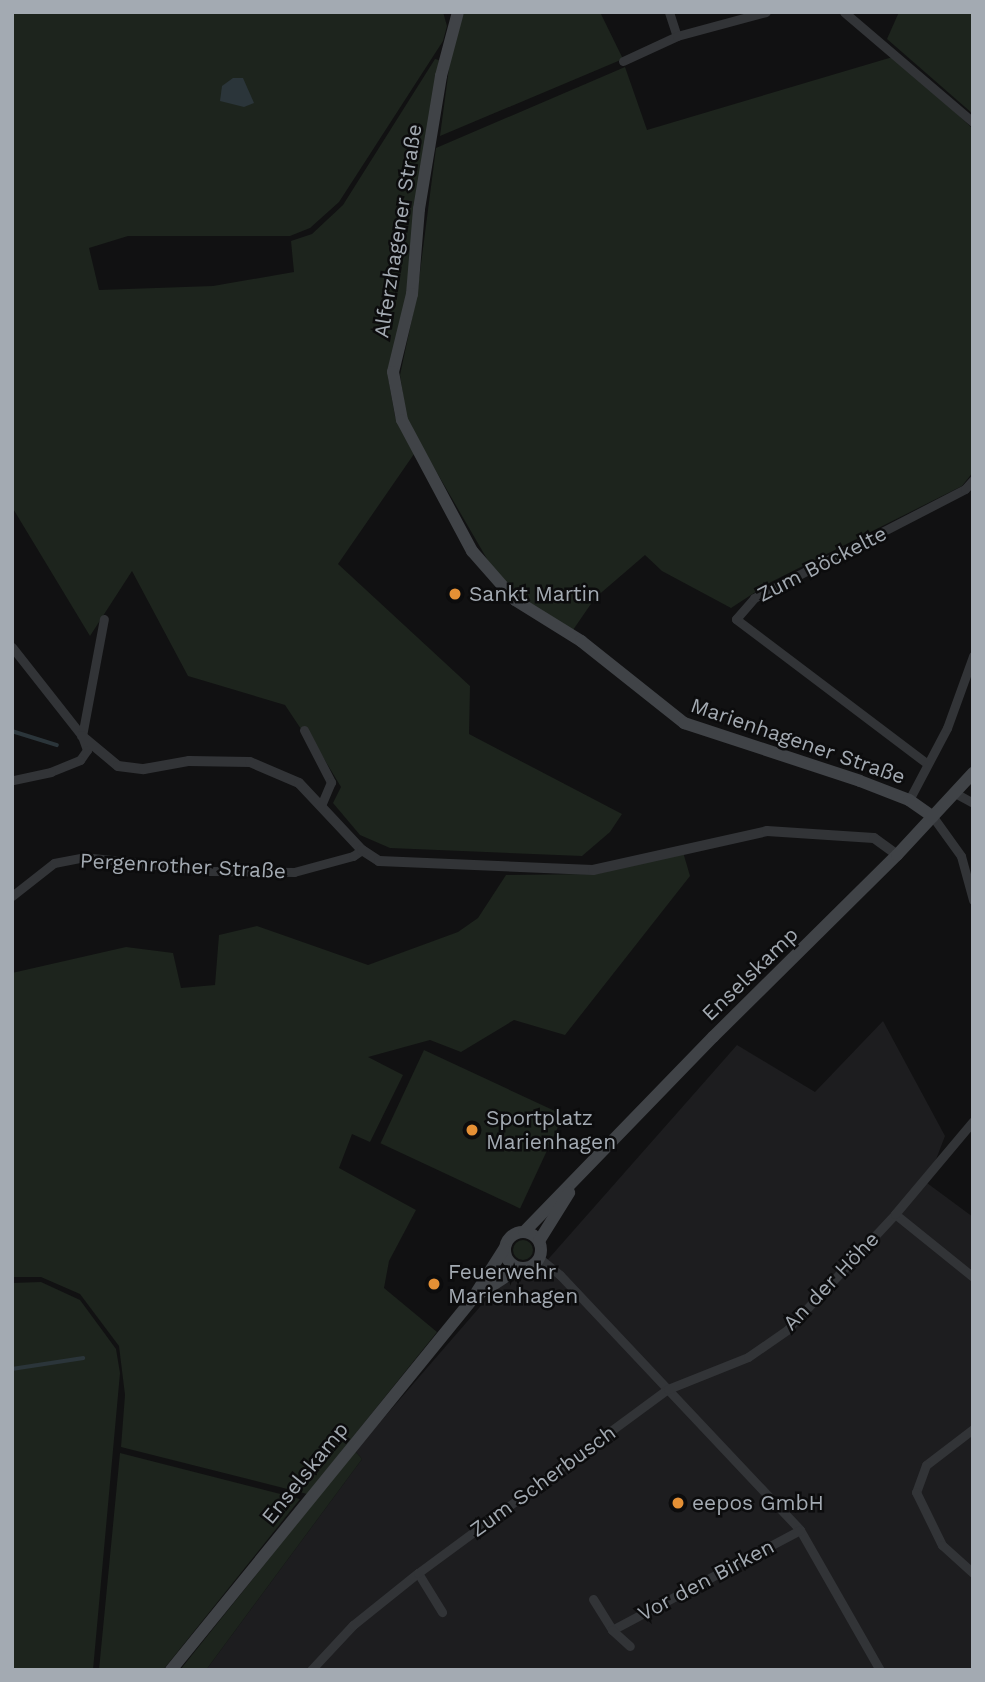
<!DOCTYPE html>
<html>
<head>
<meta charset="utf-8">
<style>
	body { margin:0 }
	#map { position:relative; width:985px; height:1682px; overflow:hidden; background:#111112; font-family:"Work Sans",sans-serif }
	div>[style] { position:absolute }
	.built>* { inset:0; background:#1d1d1f }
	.green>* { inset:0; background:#1d241d; transform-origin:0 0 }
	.round { border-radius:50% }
	.water>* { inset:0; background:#2b353a }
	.stream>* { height:3.5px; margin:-1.75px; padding:0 1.75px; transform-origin:1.75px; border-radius:1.75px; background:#2b353a }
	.minor>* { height:9px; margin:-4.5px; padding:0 4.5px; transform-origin:4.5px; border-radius:4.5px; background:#323437 }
	.tertiary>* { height:10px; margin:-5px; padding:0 5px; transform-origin:5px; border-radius:5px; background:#323437 }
	.secondary>* { height:12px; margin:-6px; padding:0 6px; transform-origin:6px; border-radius:6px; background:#404347 }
	.secondary>.ring { margin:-6px; padding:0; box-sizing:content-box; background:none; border:12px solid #404347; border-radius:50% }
	.dots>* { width:19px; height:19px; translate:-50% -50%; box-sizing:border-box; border:4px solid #0c0c0d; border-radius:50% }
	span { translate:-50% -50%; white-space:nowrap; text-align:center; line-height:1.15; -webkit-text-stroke:5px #0c0c0d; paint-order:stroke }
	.street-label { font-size:21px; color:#a3aab2 }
	.poi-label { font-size:21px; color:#a3aab2 }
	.left { translate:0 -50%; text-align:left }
	.frame { position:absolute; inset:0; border:14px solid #a3aab2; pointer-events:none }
</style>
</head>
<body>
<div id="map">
	<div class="built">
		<div style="clip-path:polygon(883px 1021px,945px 1136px,927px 1183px,973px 1217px,973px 1670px,206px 1670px,362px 1459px,355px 1451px,498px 1286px,536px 1273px,737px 1045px,815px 1092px)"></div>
	</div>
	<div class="green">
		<div style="clip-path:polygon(12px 12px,443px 12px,447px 26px,443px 41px,339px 202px,310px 228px,290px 236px,128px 236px,89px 248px,99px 290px,213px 286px,294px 272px,291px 241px,312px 234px,343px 205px,435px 59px,439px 60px,409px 294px,388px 377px,395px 416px,414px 454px,338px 564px,470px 686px,469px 734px,622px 814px,610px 832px,582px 856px,390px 848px,360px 835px,333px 803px,341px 787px,305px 727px,301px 729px,285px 705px,188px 676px,132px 571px,90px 636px,12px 507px)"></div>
		<div style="clip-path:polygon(464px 12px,600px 12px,623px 59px,440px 136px,451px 53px)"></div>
		<div style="clip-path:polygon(899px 12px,973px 12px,973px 114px,887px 39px)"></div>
		<div style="clip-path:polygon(896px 56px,973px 129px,973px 472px,962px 486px,771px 582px,731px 608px,662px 571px,645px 555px,595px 598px,573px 630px,520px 597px,494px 571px,407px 421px,400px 375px,417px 295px,436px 148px,625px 67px,647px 130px)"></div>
		<div style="clip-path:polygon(683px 852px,690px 876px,565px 1035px,514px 1020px,461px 1052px,430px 1040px,368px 1057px,403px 1075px,370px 1142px,352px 1134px,339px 1168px,416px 1210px,389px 1261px,384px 1288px,437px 1332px,307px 1494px,121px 1447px,125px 1395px,119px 1346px,80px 1294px,41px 1277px,12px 1277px,12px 973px,126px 947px,173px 953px,181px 988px,215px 985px,219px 935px,257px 926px,368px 965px,458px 932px,478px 918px,506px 875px,597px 874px)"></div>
		<div style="left:424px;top:1050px;width:154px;height:103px;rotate:25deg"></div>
		<div class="round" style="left:513px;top:1240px;width:20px;height:20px"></div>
		<div style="clip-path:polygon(41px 1282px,80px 1300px,116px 1349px,120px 1373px,93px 1670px,12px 1670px,12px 1283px)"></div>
		<div style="clip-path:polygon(355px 1451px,362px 1459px,206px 1670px,180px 1670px)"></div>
		<div style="clip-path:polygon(120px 1453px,300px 1499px,163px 1670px,99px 1670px)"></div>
	</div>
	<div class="water">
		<div style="clip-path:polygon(233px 78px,243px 78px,254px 103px,244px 107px,220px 101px,222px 86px)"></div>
	</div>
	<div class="stream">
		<div style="left:12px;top:731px;width:47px;rotate:17.3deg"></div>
		<div style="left:12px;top:1369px;width:72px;rotate:-8.8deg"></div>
	</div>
	<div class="minor">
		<div style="left:669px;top:12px;width:25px;rotate:72deg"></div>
		<div style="left:844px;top:12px;width:170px;rotate:40.5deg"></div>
		<div style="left:623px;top:61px;width:60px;rotate:-24.8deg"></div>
		<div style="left:677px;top:36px;width:92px;rotate:-15.1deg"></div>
		<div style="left:12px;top:647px;width:113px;rotate:51.8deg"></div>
		<div style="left:82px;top:736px;width:15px;rotate:70deg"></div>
		<div style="left:87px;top:750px;width:12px;rotate:125deg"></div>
		<div style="left:80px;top:760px;width:31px;rotate:158deg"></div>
		<div style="left:51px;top:772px;width:40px;rotate:168deg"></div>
		<div style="left:304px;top:730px;width:59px;rotate:62.6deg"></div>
		<div style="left:331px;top:782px;width:23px;rotate:113deg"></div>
		<div style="left:82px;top:736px;width:119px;rotate:-79.4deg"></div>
		<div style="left:925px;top:762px;width:237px;rotate:-142.9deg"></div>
		<div style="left:736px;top:619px;width:28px;rotate:-49deg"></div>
		<div style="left:754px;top:598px;width:237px;rotate:-27.3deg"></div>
		<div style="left:965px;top:489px;width:12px;rotate:-48deg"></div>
		<div style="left:955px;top:793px;width:21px;rotate:29deg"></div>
		<div style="left:909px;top:800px;width:81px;rotate:-62.2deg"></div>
		<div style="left:947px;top:728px;width:77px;rotate:-70.1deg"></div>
		<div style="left:933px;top:817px;width:48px;rotate:54.3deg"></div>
		<div style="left:961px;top:856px;width:46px;rotate:74.7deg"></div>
		<div style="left:12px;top:896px;width:53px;rotate:-38.2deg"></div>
		<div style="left:54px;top:863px;width:31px;rotate:-11deg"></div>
		<div style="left:84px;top:857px;width:127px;rotate:6.3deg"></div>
		<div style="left:210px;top:871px;width:84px;rotate:0.7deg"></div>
		<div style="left:294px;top:872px;width:61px;rotate:-15.2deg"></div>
		<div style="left:353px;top:856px;width:11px;rotate:-34deg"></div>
		<div style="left:895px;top:1214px;width:100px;rotate:38.9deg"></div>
		<div style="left:539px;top:1258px;width:27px;rotate:39deg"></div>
		<div style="left:560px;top:1275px;width:350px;rotate:46.7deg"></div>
		<div style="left:800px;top:1530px;width:161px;rotate:60.3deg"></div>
		<div style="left:973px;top:1429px;width:59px;rotate:142.5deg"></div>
		<div style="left:926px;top:1465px;width:29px;rotate:110deg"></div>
		<div style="left:916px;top:1492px;width:59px;rotate:63.9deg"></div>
		<div style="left:942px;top:1545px;width:42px;rotate:42.1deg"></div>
		<div style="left:418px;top:1573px;width:46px;rotate:58.4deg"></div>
		<div style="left:593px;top:1599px;width:36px;rotate:58deg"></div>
		<div style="left:612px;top:1630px;width:213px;rotate:-28deg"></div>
		<div style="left:612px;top:1630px;width:24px;rotate:42deg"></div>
		<div style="left:311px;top:1670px;width:62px;rotate:-47deg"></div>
		<div style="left:353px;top:1625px;width:83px;rotate:-38.7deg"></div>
		<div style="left:418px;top:1573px;width:310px;rotate:-36.4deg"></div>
		<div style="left:668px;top:1389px;width:86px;rotate:-21.8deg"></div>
		<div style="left:748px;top:1357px;width:47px;rotate:-34.7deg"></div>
		<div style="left:787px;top:1330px;width:158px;rotate:-47deg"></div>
		<div style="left:895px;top:1214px;width:121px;rotate:-50deg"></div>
	</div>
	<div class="tertiary">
		<div style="left:82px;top:736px;width:47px;rotate:39.8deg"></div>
		<div style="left:118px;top:766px;width:26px;rotate:7deg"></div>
		<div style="left:144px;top:769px;width:46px;rotate:-10.1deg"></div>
		<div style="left:189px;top:761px;width:61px;rotate:0.9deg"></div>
		<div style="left:250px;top:762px;width:53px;rotate:23.2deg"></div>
		<div style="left:299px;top:783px;width:92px;rotate:46.8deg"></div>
		<div style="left:362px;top:850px;width:20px;rotate:33deg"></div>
		<div style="left:379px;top:861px;width:214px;rotate:2.4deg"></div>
		<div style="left:593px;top:870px;width:178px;rotate:-12.6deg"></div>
		<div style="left:767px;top:831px;width:107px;rotate:3.7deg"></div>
		<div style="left:874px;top:838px;width:29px;rotate:36deg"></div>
	</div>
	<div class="secondary">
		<div style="left:458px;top:12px;width:66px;rotate:104.9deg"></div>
		<div style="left:441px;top:76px;width:135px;rotate:99.4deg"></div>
		<div style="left:419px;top:209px;width:85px;rotate:94.7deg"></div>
		<div style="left:412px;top:294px;width:80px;rotate:103.7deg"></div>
		<div style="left:393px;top:372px;width:49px;rotate:79.4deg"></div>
		<div style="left:402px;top:420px;width:149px;rotate:61.9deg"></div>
		<div style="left:472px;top:551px;width:65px;rotate:48.7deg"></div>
		<div style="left:515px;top:600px;width:78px;rotate:31.8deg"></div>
		<div style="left:581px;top:641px;width:132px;rotate:38.5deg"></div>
		<div style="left:684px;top:723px;width:185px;rotate:18.2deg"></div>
		<div style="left:860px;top:781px;width:53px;rotate:21.2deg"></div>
		<div style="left:909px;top:800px;width:29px;rotate:35deg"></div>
		<div class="ring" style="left:505px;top:1232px;width:24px;height:24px"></div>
		<div style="left:524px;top:1232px;width:272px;rotate:-45.9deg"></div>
		<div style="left:713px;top:1037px;width:259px;rotate:-44.7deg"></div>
		<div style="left:897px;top:855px;width:112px;rotate:-47.2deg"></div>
		<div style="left:539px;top:1241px;width:57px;rotate:-58deg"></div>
		<div style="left:482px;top:1292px;width:44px;rotate:-33deg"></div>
		<div style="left:171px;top:1670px;width:476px;rotate:-50.9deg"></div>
		<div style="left:471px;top:1301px;width:62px;rotate:-57.6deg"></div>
	</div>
	<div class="dots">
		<div style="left:455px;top:594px;background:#e59035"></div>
		<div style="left:472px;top:1130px;background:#e59035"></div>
		<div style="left:434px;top:1284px;background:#e59035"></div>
		<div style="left:678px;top:1503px;background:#e59035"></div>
	</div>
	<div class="street-label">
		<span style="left:398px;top:231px;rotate:-81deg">Alferzhagener Straße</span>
		<span style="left:822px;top:564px;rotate:-27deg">Zum Böckelte</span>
		<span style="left:798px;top:741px;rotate:19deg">Marienhagener Straße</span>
		<span style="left:183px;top:866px;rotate:3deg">Pergenrother Straße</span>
		<span style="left:750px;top:974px;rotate:-44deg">Enselskamp</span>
		<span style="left:831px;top:1281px;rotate:-46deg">An der Höhe</span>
		<span style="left:305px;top:1473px;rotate:-51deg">Enselskamp</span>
		<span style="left:543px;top:1481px;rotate:-36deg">Zum Scherbusch</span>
		<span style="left:706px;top:1580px;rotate:-28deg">Vor den Birken</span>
	</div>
	<div class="poi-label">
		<span class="left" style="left:469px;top:594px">Sankt Martin</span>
		<span class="left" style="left:486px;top:1130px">Sportplatz<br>Marienhagen</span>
		<span class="left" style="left:448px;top:1284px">Feuerwehr<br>Marienhagen</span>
		<span class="left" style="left:692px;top:1503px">eepos GmbH</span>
	</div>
	<div class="frame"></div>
</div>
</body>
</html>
